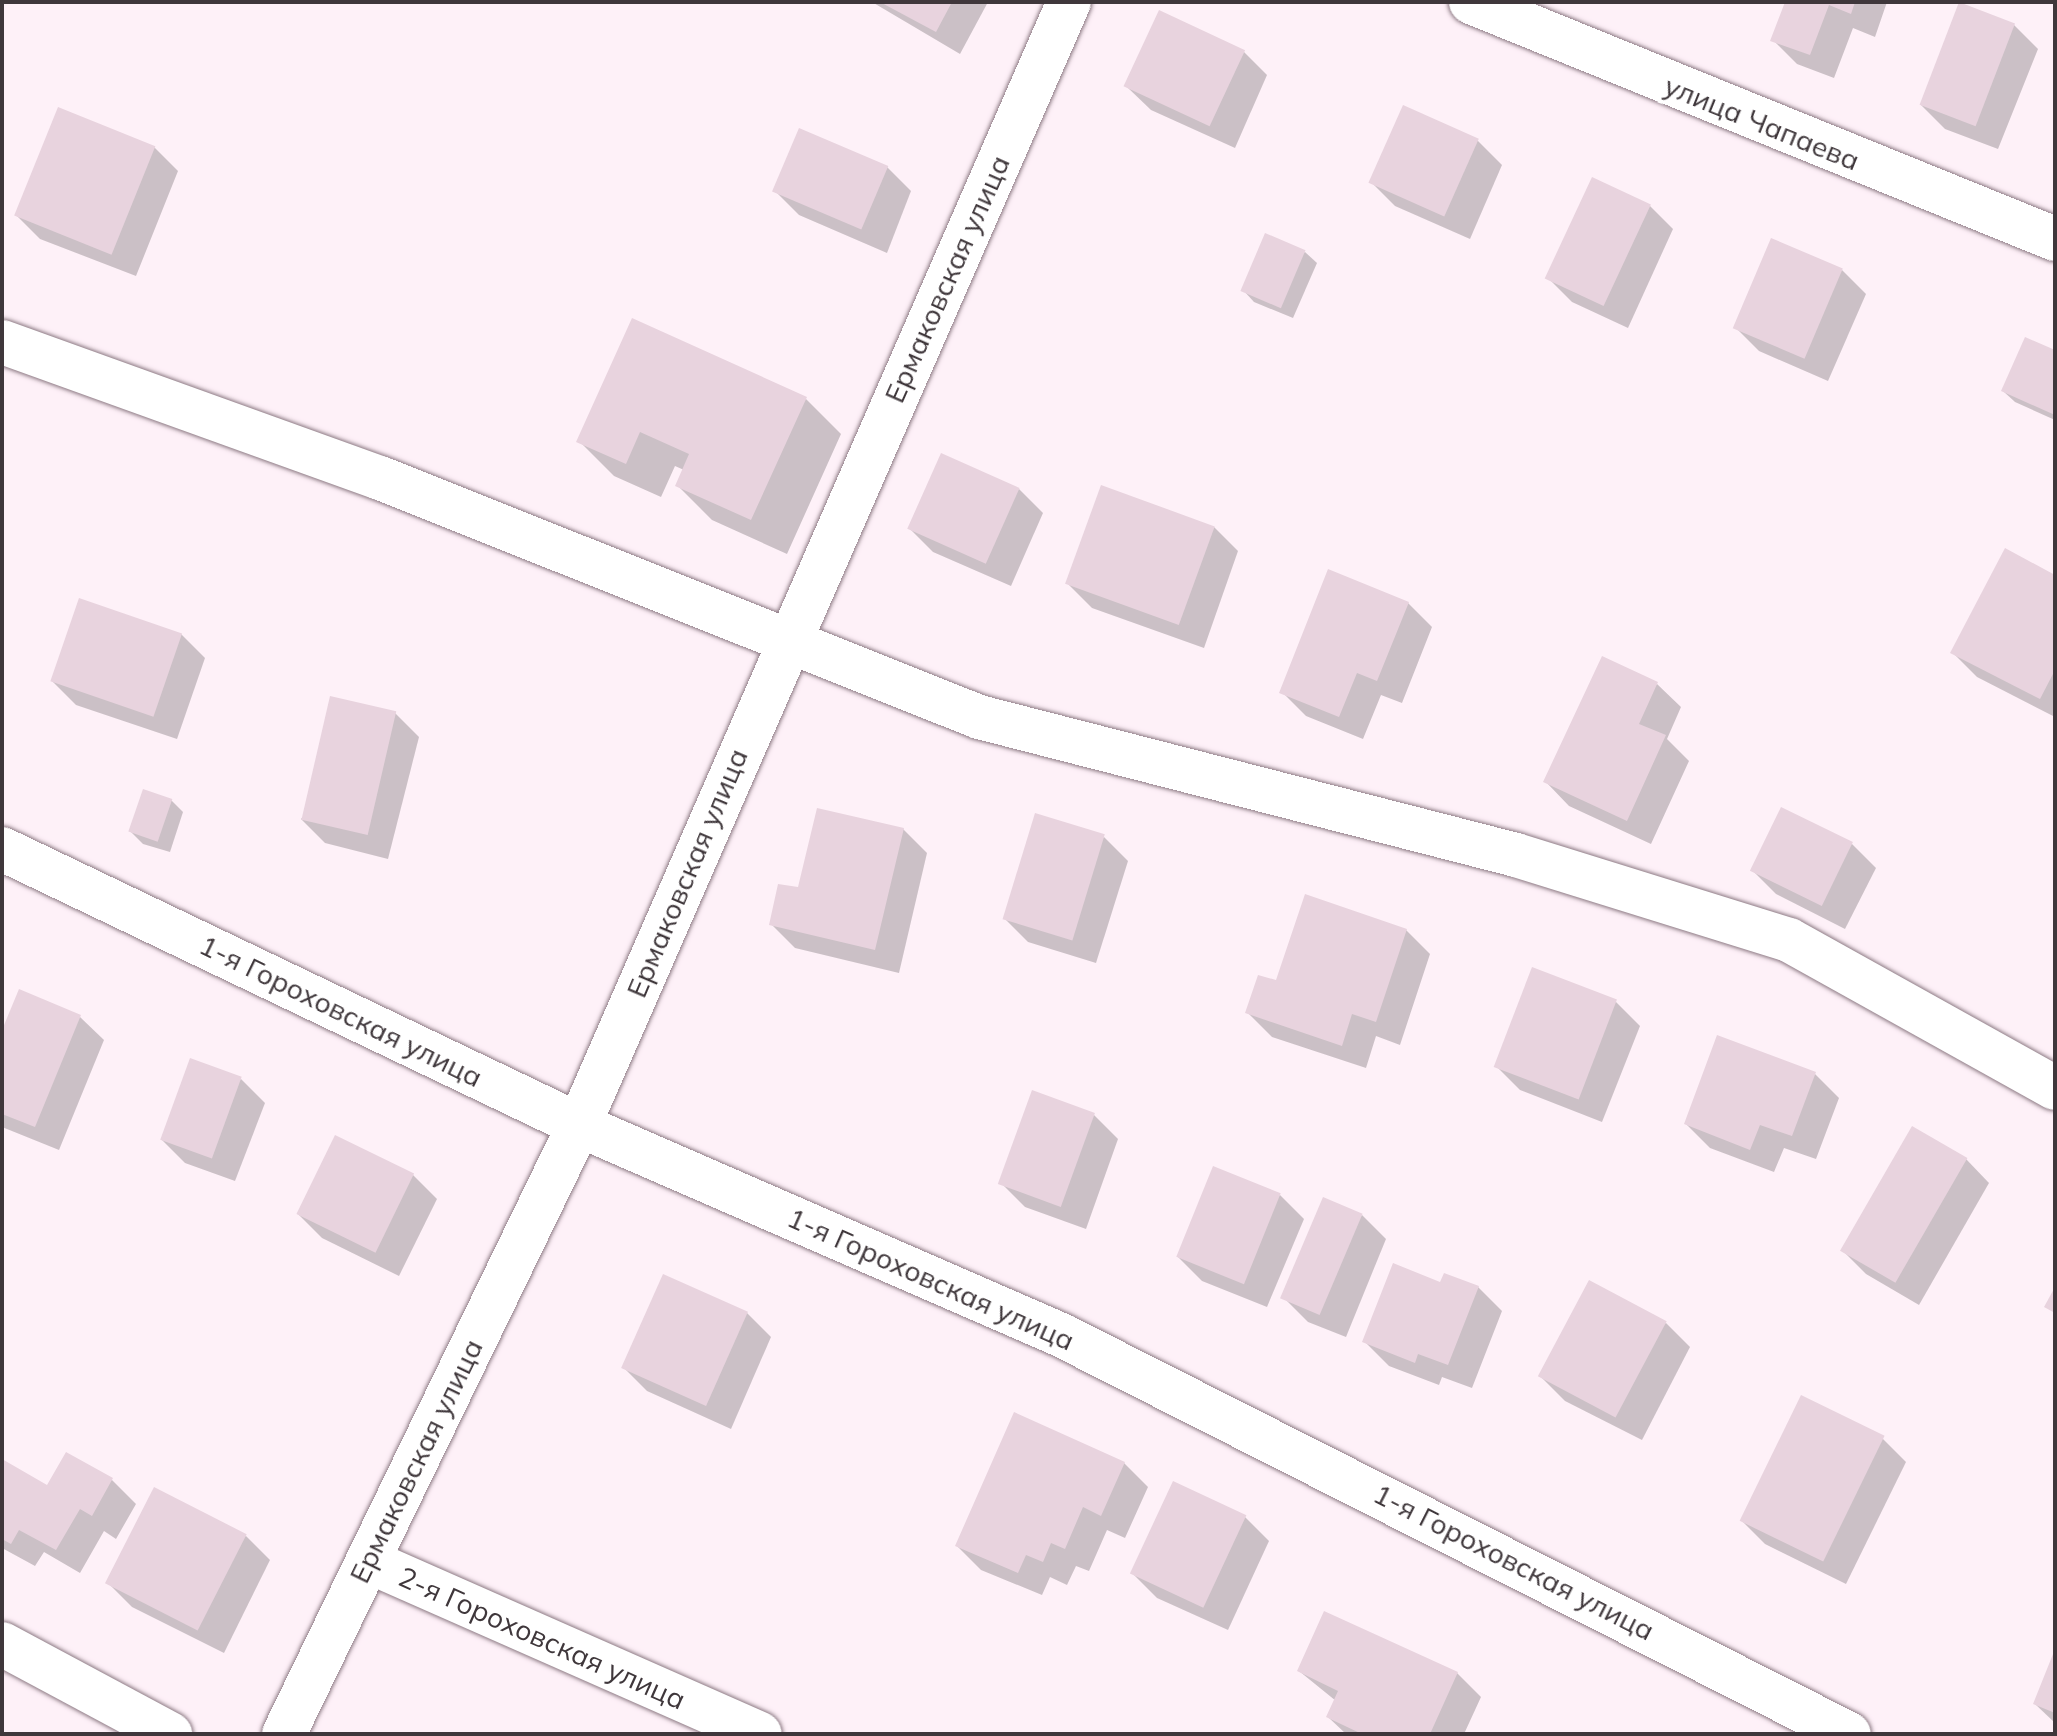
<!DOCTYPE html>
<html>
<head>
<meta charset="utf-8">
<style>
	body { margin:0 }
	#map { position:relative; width:2057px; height:1736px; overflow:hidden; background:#fef1f8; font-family:Mulish,sans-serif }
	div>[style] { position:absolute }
	.shadow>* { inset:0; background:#0003 }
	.building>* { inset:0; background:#e8d3de; transform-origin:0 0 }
	.roads { filter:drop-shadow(0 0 2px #8d7a84) drop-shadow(0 0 2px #8d7a84) }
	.minor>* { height:44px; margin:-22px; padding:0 22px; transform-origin:22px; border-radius:22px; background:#fff }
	span { translate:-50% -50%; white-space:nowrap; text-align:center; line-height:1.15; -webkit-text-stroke:8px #fff; paint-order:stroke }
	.street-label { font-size:28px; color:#3f373b }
	.frame { position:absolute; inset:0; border:4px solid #3f373b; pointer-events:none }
</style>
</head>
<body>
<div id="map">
	<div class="shadow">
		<div style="clip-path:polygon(872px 2px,988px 2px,960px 54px)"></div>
		<div style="clip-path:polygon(1787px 2px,1887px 2px,1875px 37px,1853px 28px,1834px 78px,1797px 64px,1773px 40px)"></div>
		<div style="clip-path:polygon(2014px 25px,2038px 49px,1998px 149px,1945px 129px,1921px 105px)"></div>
		<div style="clip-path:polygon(1243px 51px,1267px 75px,1235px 148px,1151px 110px,1127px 87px)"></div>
		<div style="clip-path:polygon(1404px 108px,1478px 141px,1502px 165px,1470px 239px,1395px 206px,1371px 182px)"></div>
		<div style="clip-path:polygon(154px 147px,178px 171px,136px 276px,40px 239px,16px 215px)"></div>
		<div style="clip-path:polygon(887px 167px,911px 191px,887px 253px,799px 215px,775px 191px)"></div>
		<div style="clip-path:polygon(1649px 205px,1673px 229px,1628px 328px,1572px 302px,1548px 278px)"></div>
		<div style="clip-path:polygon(1305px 252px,1317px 263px,1293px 318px,1254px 302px,1243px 290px)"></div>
		<div style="clip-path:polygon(1842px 270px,1866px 294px,1828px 381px,1759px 351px,1735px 327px)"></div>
		<div style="clip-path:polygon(2055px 352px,2055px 420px,2015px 402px,2003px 391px)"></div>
		<div style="clip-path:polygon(806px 399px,841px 434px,787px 554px,712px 520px,677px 485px,684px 470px,675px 466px,661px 497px,614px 476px,579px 441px)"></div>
		<div style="clip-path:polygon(1019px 489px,1043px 513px,1011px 586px,933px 552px,909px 528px)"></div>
		<div style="clip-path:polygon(1214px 527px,1238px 551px,1204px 648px,1092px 608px,1068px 584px)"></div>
		<div style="clip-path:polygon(2055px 577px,2055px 717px,1977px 677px,1953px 653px)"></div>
		<div style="clip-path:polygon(1408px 603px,1432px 627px,1402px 703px,1381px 695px,1363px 739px,1306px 716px,1282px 692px)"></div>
		<div style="clip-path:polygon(181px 634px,205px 658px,177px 739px,76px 705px,52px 681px)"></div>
		<div style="clip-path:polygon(1657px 684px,1681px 707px,1667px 739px,1689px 761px,1651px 844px,1569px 806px,1546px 782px)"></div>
		<div style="clip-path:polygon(395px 713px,419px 737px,388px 859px,325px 843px,301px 819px)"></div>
		<div style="clip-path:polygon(171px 800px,183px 812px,170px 852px,143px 844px,131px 832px)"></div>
		<div style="clip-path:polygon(903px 829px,927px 853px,899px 973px,795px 948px,771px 924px,800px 890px)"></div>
		<div style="clip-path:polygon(1104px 837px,1128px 861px,1096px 963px,1028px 942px,1004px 918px)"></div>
		<div style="clip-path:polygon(1852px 844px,1876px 868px,1845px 929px,1776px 894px,1752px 870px)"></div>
		<div style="clip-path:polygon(1406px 930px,1430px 954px,1400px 1045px,1376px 1036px,1366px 1068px,1272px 1037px,1248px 1013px,1277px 983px)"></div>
		<div style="clip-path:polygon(1533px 970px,1616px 1002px,1640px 1026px,1602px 1122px,1520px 1090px,1496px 1066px)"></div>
		<div style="clip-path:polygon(80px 1017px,104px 1040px,59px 1150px,2px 1127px,2px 1035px)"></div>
		<div style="clip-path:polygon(1815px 1074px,1839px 1098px,1816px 1159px,1784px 1148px,1774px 1172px,1710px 1148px,1686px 1124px)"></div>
		<div style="clip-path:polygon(241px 1079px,265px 1103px,235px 1181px,185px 1163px,161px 1139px)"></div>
		<div style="clip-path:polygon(1094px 1115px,1118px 1139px,1086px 1229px,1025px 1207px,1001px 1183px)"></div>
		<div style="clip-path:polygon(1966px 1159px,1989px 1183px,1919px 1305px,1866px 1274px,1842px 1250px)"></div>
		<div style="clip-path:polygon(413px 1175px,437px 1199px,399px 1276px,322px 1238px,298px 1214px)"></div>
		<div style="clip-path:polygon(1280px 1195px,1304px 1219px,1267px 1307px,1202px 1281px,1178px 1257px)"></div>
		<div style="clip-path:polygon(1362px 1215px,1386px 1239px,1346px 1337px,1308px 1322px,1284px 1298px)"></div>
		<div style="clip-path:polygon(1441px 1285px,1478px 1287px,1502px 1311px,1472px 1388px,1442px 1377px,1439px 1385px,1389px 1366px,1365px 1342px)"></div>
		<div style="clip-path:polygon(747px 1313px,771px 1337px,731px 1429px,647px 1391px,623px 1367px)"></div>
		<div style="clip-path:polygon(1666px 1323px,1690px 1347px,1642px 1440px,1565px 1401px,1541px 1377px)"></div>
		<div style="clip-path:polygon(1882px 1438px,1906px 1462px,1846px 1584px,1765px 1544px,1741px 1520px)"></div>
		<div style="clip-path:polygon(1124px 1463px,1148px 1487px,1125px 1538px,1107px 1530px,1089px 1571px,1076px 1566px,1067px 1585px,1050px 1577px,1042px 1595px,981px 1570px,957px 1546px)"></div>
		<div style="clip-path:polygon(2px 1465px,48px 1488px,112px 1480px,136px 1504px,116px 1539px,104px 1531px,80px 1573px,44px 1552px,35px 1566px,2px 1548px)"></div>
		<div style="clip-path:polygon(1245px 1517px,1269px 1541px,1228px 1630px,1157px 1598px,1133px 1574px)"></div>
		<div style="clip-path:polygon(246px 1536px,270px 1560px,224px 1653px,132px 1607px,108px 1583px)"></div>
		<div style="clip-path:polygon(2055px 1654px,2055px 1723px,2035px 1704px)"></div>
		<div style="clip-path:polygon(1299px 1671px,1457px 1673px,1481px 1697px,1464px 1734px,1346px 1734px,1328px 1717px,1336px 1701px)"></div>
	</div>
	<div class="building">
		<div style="clip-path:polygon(880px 2px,952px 2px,936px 32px)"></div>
		<div style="clip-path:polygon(1785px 2px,1855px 2px,1851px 14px,1829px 5px,1810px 55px,1770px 41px)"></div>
		<div style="left:1959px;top:2px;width:60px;height:110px;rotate:21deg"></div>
		<div style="left:1159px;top:10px;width:95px;height:84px;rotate:25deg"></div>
		<div style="left:1403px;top:105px;width:83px;height:85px;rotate:24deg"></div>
		<div style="left:58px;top:107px;width:105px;height:117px;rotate:22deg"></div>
		<div style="left:799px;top:128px;width:97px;height:69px;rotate:23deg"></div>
		<div style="left:1592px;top:177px;width:65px;height:112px;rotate:25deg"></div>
		<div style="left:1265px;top:233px;width:44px;height:63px;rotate:23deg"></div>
		<div style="left:1771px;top:238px;width:78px;height:98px;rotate:23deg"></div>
		<div style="clip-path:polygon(632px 318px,807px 397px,751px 520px,675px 486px,689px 454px,640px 432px,626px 464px,576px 442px)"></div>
		<div style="clip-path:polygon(2025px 337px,2055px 350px,2055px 415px,2001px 391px)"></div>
		<div style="left:941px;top:453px;width:86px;height:83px;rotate:24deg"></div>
		<div style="left:1101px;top:485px;width:121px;height:105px;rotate:20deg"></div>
		<div style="clip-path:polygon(2005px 548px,2055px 575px,2055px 670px,2040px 699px,1950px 653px)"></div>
		<div style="clip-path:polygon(1328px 569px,1409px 602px,1377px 681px,1357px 673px,1339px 717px,1279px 693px)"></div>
		<div style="left:79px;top:598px;width:109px;height:88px;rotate:19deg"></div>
		<div style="clip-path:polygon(1602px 656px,1658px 682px,1639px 724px,1666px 735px,1627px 821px,1543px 782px)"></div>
		<div style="left:330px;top:696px;width:68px;height:127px;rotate:13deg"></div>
		<div style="left:143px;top:789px;width:31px;height:45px;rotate:19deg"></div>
		<div style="left:1781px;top:807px;width:80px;height:71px;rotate:26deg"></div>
		<div style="clip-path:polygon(817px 808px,904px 828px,875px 950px,769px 925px,778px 884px,798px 887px)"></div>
		<div style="left:1035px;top:813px;width:73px;height:111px;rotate:17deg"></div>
		<div style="clip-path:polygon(1305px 894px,1407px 929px,1376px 1022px,1352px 1014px,1342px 1046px,1245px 1013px,1258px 975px,1276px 980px)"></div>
		<div style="left:1532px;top:967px;width:91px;height:107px;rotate:21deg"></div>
		<div style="clip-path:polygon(19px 989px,81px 1015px,35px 1127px,2px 1114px,2px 1030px)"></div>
		<div style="clip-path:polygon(1717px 1035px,1816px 1072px,1792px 1136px,1760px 1125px,1750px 1150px,1684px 1124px)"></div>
		<div style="left:190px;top:1058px;width:55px;height:87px;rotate:20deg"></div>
		<div style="left:1032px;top:1090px;width:67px;height:100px;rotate:20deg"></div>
		<div style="left:1912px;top:1126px;width:64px;height:144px;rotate:30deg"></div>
		<div style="left:335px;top:1135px;width:88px;height:88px;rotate:26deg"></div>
		<div style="left:1213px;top:1166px;width:73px;height:98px;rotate:22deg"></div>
		<div style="left:1323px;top:1197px;width:43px;height:110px;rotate:23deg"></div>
		<div style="clip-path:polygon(1393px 1263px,1440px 1282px,1444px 1273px,1479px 1286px,1448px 1365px,1418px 1354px,1415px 1363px,1362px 1342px)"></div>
		<div style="left:663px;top:1274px;width:93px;height:103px;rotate:24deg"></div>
		<div style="left:1589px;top:1280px;width:88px;height:109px;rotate:28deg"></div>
		<div style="clip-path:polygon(2055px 1287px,2055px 1313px,2044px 1307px)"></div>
		<div style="left:1801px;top:1395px;width:93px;height:140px;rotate:26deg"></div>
		<div style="clip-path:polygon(1014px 1412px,1125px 1462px,1101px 1516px,1083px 1507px,1065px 1549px,1051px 1543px,1043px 1562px,1026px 1555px,1018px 1573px,955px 1546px)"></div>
		<div style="clip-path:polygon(66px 1452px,113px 1478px,92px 1516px,80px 1509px,56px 1550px,19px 1530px,11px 1544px,2px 1539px,2px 1459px,47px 1485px)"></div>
		<div style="left:1173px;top:1481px;width:81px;height:102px;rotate:25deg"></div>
		<div style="left:154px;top:1487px;width:104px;height:108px;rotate:27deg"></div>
		<div style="clip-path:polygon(1324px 1611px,1458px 1672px,1430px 1734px,1362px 1734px,1326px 1717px,1338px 1691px,1297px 1671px)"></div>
		<div style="clip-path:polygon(2055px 1649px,2055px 1713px,2033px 1704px)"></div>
	</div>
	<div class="roads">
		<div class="minor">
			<div style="left:1471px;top:2px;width:630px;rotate:22.09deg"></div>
			<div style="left:2px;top:342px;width:402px;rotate:19.8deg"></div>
			<div style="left:380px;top:478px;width:645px;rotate:21.75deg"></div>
			<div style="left:979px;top:717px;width:554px;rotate:14.41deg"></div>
			<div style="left:1516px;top:855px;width:286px;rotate:17.3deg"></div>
			<div style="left:1789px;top:940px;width:304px;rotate:29.1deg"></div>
			<div style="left:2px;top:849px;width:640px;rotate:25.56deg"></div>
			<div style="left:579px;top:1125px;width:526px;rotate:23.54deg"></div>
			<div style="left:1061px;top:1335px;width:883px;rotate:26.86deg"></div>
			<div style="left:368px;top:1561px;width:428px;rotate:23.8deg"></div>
			<div style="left:2px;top:1644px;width:191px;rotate:28.2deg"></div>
			<div style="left:284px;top:1734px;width:677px;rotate:-64.15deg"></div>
			<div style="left:579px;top:1125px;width:1225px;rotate:-66.43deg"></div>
		</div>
	</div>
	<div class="street-label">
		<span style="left:1762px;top:123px;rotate:22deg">улица Чапаева</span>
		<span style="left:947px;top:279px;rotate:-66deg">Ермаковская улица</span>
		<span style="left:687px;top:873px;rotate:-67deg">Ермаковская улица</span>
		<span style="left:341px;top:1011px;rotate:26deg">1-я Гороховская улица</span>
		<span style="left:931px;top:1279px;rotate:24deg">1-я Гороховская улица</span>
		<span style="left:416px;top:1461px;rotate:-64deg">Ермаковская улица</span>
		<span style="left:1514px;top:1562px;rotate:27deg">1-я Гороховская улица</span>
		<span style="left:542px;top:1638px;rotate:24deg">2-я Гороховская улица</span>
	</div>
	<div class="frame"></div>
</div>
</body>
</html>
